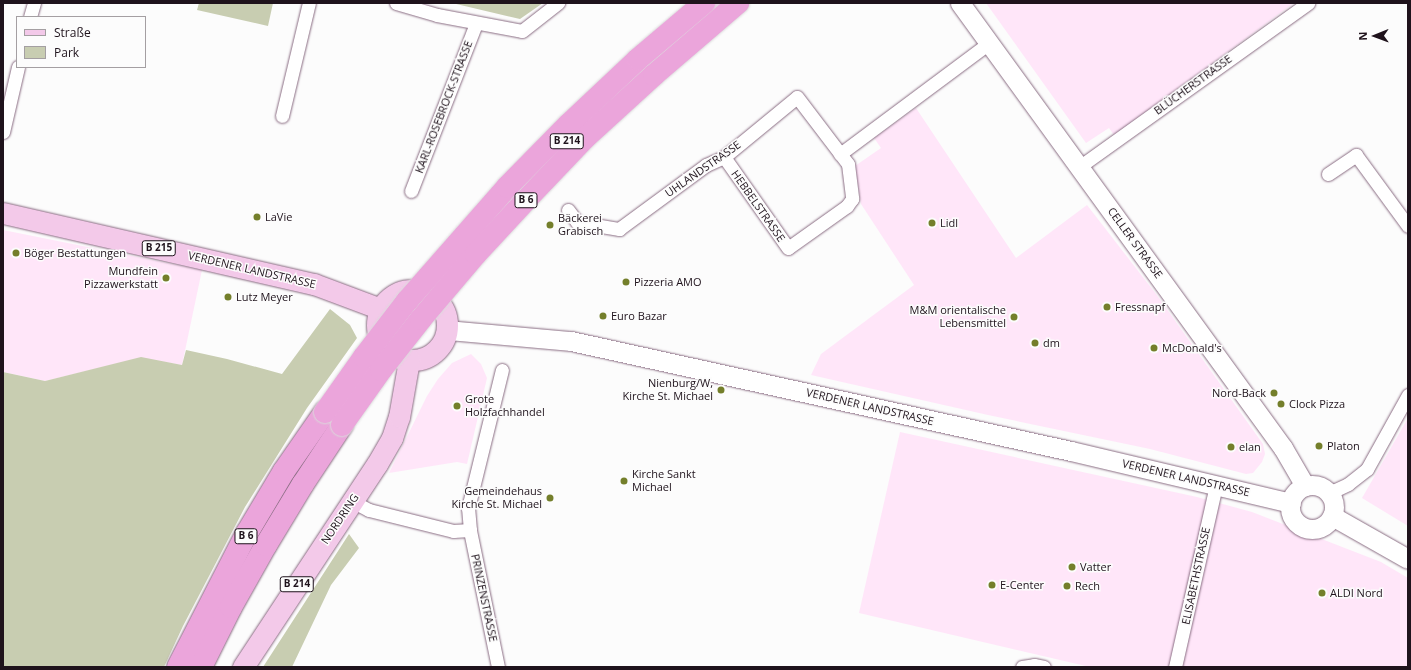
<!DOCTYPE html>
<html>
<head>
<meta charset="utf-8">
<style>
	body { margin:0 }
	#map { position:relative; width:1411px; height:670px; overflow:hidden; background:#fcfcfc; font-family:"Open Sans",sans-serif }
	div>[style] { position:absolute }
	.built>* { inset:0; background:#ffe6f9 }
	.green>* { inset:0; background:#c8cdb1 }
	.roads { filter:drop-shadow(0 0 1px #8a6d83) drop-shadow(0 0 1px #8a6d83) }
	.street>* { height:13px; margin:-6.5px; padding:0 6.5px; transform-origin:6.5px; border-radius:6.5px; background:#fff }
	.secondary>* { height:19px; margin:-9.5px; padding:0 9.5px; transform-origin:9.5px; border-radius:9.5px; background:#fff }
	.secondary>.ring { margin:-9.5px; padding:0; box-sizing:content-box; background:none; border:19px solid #fff; border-radius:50% }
	.primary>* { height:21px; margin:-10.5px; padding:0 10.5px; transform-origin:10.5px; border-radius:10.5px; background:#f3c9e9 }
	.primary>.ring { margin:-10.5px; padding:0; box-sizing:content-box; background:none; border:21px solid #f3c9e9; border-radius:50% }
	.highway>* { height:22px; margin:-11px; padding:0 11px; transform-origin:11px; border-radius:11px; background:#eba5db }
	.bridges { filter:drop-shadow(0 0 1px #dbd9db) drop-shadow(0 0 1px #dbd9db) }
	.highway-bridge>* { height:22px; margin:-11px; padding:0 11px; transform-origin:11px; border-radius:11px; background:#eba5db }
	.dots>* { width:11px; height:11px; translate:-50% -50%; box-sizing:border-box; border:2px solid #fcfcfc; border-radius:50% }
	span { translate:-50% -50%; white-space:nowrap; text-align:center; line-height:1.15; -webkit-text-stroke:3px #fcfcfc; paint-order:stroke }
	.shield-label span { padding:1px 3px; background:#fcfcfc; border:1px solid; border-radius:3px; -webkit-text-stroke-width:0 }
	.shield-label { font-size:10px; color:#1f131c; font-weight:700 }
	.street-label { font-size:11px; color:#1f131c }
	.poi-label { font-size:11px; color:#1f131c }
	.left { translate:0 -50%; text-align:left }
	.right { translate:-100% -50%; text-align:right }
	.frame { position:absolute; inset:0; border:4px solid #1f131c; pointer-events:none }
	.legend { position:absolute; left:16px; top:16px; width:130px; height:52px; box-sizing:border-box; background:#fcfcfc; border:1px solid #a49fa2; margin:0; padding:5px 7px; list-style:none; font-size:12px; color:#1f131c }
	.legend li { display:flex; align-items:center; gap:8px; height:20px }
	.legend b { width:20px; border:1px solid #a49fa2 }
	.north { position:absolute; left:1355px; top:16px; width:40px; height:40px; -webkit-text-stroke:3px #fcfcfc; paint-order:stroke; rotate:269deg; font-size:11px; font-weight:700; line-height:16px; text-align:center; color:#1f131c }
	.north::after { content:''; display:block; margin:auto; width:14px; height:18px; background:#1f131c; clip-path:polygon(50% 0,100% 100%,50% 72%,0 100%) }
</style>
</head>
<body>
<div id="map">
	<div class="built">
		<div style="clip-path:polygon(986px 3px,1294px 3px,1114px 135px,1109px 128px,1086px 143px)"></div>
		<div style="clip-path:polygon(916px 108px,1016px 258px,1087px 205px,1156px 294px,1263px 444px,1265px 454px,1262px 462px,1253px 473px,1246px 474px,1150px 449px,988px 415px,811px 375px,821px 354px,914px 285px,861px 204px,855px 166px,881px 148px,874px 138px)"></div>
		<div style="clip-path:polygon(3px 230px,202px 270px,182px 365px,141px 358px,45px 381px,3px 372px)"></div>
		<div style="clip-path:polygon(471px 354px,481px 364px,487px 378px,467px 464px,457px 462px,389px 473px,427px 396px,438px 379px,452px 363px)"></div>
		<div style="clip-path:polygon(1408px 418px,1408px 526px,1362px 498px)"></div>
		<div style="clip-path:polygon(900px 432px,1197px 497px,1252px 512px,1381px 562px,1408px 578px,1408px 667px,1090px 667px,859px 613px)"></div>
	</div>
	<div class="green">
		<div style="clip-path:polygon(199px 3px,273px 3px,268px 26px,197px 10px)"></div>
		<div style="clip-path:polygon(452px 3px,543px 3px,520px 19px)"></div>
		<div style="clip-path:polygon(330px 309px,350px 325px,357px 338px,307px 408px,245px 507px,183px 626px,164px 667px,3px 667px,3px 372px,45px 381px,141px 357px,182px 365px,186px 350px,227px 359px,282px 374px)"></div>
		<div style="clip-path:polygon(349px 534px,359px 548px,331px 585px,292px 667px,263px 667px)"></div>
	</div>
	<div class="roads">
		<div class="street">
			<div style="left:396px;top:3px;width:43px;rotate:16.3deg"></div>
			<div style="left:437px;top:15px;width:86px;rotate:10.7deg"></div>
			<div style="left:522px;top:31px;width:46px;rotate:-37.9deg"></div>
			<div style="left:30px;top:17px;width:15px;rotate:-74deg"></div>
			<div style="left:282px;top:116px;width:116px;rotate:-76.6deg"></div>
			<div style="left:3px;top:132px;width:67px;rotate:-77deg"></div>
			<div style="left:840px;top:154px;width:186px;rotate:-36.7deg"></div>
			<div style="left:1079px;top:167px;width:282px;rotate:-35.6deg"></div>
			<div style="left:1328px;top:174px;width:34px;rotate:-34deg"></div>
			<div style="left:1356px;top:155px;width:88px;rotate:53.8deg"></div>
			<div style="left:411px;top:191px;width:180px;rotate:-68.8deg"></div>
			<div style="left:568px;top:210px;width:15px;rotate:53deg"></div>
			<div style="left:577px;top:222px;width:43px;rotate:9.5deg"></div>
			<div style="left:619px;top:229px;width:108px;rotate:-36.3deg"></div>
			<div style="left:706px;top:165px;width:20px;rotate:-24deg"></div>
			<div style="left:724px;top:157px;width:94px;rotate:-39.4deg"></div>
			<div style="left:797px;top:97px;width:84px;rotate:52.7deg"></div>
			<div style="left:848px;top:164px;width:35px;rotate:83deg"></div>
			<div style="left:852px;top:199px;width:9px;rotate:126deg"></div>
			<div style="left:847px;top:206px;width:72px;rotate:144.6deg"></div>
			<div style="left:788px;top:248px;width:111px;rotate:-125.1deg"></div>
			<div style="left:1329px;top:493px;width:21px;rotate:-25deg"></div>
			<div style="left:1348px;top:484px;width:24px;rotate:-38deg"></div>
			<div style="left:1367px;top:469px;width:85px;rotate:-61deg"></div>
			<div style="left:352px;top:501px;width:19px;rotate:28deg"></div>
			<div style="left:369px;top:510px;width:87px;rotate:14deg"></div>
			<div style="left:453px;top:531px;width:17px;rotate:-3deg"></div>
			<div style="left:498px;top:667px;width:140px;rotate:-101.6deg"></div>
			<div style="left:470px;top:530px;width:22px;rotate:-95deg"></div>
			<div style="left:468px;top:508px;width:142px;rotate:-76.2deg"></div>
			<div style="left:1022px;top:667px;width:12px;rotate:-9deg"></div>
			<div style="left:1034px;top:665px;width:10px;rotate:11deg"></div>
			<div style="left:1175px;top:667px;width:187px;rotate:-77.3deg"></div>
		</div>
		<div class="secondary">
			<div style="left:960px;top:3px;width:550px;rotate:54.03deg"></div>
			<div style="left:1283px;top:448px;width:44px;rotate:59.9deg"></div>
			<div style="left:447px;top:330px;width:124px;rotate:5.1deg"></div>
			<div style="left:571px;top:341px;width:512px;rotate:12.41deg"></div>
			<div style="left:1071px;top:451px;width:226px;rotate:13.3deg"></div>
			<div class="ring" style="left:1290px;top:485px;width:25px;height:25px"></div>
			<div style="left:1332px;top:516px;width:87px;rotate:29.5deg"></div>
		</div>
		<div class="primary">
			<div style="left:635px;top:77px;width:113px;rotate:-40.7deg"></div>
			<div style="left:3px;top:213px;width:319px;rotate:12.9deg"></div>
			<div style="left:314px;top:284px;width:72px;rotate:20.5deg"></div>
			<div style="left:480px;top:233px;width:88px;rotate:-47.3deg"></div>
			<div class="ring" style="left:377px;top:290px;width:49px;height:49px"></div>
			<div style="left:243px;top:667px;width:243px;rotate:-56.6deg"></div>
			<div style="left:377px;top:464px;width:30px;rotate:-60deg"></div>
			<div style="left:392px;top:438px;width:22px;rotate:-72deg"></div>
			<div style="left:399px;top:417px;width:58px;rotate:-80deg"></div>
		</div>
		<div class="highway">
			<div style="left:178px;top:667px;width:151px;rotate:-62.8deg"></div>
			<div style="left:247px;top:533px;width:72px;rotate:-59.2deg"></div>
			<div style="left:284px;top:471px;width:72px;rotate:-55.2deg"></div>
			<div style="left:201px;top:667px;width:67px;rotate:-63.4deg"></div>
			<div style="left:231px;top:607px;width:71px;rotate:-60.6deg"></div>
			<div style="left:266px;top:545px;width:71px;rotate:-58.8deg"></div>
			<div style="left:303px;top:484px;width:71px;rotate:-56.5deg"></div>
		</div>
	</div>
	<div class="bridges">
		<div class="highway-bridge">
			<div style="left:325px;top:412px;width:67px;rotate:-54.7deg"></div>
			<div style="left:364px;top:357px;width:71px;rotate:-52.5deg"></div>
			<div style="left:407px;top:301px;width:152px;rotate:-48.7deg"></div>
			<div style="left:507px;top:187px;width:87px;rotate:-45.5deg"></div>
			<div style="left:568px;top:125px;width:96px;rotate:-43.3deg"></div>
			<div style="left:638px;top:59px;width:87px;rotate:-40.3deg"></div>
			<div style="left:342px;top:425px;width:67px;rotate:-54.7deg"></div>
			<div style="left:381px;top:370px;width:65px;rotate:-51.9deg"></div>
			<div style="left:421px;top:319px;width:85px;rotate:-49.8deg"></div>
			<div style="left:476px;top:254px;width:72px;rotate:-47.2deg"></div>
			<div style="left:525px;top:201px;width:86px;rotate:-46.4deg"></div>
			<div style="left:584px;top:139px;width:95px;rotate:-42.4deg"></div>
			<div style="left:654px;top:75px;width:111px;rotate:-40.6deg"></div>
		</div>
	</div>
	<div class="dots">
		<div style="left:257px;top:217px;background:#747f2b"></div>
		<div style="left:932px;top:223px;background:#747f2b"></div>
		<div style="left:550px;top:225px;background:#747f2b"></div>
		<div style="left:16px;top:253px;background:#747f2b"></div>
		<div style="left:166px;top:278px;background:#747f2b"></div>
		<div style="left:626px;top:282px;background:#747f2b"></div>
		<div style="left:228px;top:297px;background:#747f2b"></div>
		<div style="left:1107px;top:307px;background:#747f2b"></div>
		<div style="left:603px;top:316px;background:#747f2b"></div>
		<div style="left:1014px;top:317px;background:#747f2b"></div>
		<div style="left:1035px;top:343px;background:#747f2b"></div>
		<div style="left:1154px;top:348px;background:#747f2b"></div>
		<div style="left:721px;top:390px;background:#747f2b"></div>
		<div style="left:1274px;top:393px;background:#747f2b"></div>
		<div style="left:1281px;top:404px;background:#747f2b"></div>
		<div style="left:457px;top:406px;background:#747f2b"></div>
		<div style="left:1319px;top:446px;background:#747f2b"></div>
		<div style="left:1231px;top:447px;background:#747f2b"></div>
		<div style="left:624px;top:481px;background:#747f2b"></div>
		<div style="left:550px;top:498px;background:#747f2b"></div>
		<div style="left:1072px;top:567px;background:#747f2b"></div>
		<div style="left:992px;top:585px;background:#747f2b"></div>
		<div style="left:1067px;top:586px;background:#747f2b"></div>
		<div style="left:1322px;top:593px;background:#747f2b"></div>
	</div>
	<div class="shield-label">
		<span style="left:567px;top:141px">B 214</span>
		<span style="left:526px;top:200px">B 6</span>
		<span style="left:159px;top:248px">B 215</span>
		<span style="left:246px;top:536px">B 6</span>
		<span style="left:297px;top:584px">B 214</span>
	</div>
	<div class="street-label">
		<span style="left:1193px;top:85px;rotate:-36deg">BLÜCHERSTRASSE</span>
		<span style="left:444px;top:107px;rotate:-69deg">KARL-ROSEBROCK-STRASSE</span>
		<span style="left:703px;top:169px;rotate:-35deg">UHLANDSTRASSE</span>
		<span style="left:758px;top:206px;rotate:55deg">HEBBELSTRASSE</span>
		<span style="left:1135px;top:243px;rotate:54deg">CELLER STRASSE</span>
		<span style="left:252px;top:270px;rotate:13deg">VERDENER LANDSTRASSE</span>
		<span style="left:870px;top:407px;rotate:13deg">VERDENER LANDSTRASSE</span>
		<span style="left:1186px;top:478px;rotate:13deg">VERDENER LANDSTRASSE</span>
		<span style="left:340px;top:519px;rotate:-56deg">NORDRING</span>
		<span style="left:1196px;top:576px;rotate:-78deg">ELISABETHSTRASSE</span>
		<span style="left:484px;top:598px;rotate:78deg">PRINZENSTRASSE</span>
	</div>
	<div class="poi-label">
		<span class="left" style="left:265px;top:217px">LaVie</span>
		<span class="left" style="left:558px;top:225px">Bäckerei<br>Grabisch</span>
		<span class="left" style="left:940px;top:223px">Lidl</span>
		<span class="left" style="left:24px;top:253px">Böger Bestattungen</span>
		<span class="right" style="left:158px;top:278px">Mundfein<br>Pizzawerkstatt</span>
		<span class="left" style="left:634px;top:282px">Pizzeria AMO</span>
		<span class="left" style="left:236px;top:297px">Lutz Meyer</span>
		<span class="left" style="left:1115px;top:307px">Fressnapf</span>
		<span class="right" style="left:1006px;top:317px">M&amp;M orientalische<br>Lebensmittel</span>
		<span class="left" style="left:611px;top:316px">Euro Bazar</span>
		<span class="left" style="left:1043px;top:343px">dm</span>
		<span class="left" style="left:1162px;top:348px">McDonald's</span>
		<span class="right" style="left:713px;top:390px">Nienburg/W,<br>Kirche St. Michael</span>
		<span class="right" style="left:1266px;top:393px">Nord-Back</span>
		<span class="left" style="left:465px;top:406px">Grote<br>Holzfachhandel</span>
		<span class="left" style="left:1289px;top:404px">Clock Pizza</span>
		<span class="left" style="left:1327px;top:446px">Platon</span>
		<span class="left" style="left:1239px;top:447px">elan</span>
		<span class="left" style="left:632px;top:481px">Kirche Sankt<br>Michael</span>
		<span class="right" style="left:542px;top:498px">Gemeindehaus<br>Kirche St. Michael</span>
		<span class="left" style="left:1080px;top:567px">Vatter</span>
		<span class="left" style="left:1000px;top:585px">E-Center</span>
		<span class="left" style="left:1075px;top:586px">Rech</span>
		<span class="left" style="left:1330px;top:593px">ALDI Nord</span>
	</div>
	<div class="frame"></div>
	<ul class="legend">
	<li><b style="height:5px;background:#f3c9e9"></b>Straße</li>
	<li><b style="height:11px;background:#c8cdb1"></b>Park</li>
	</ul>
	<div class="north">N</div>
</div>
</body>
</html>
